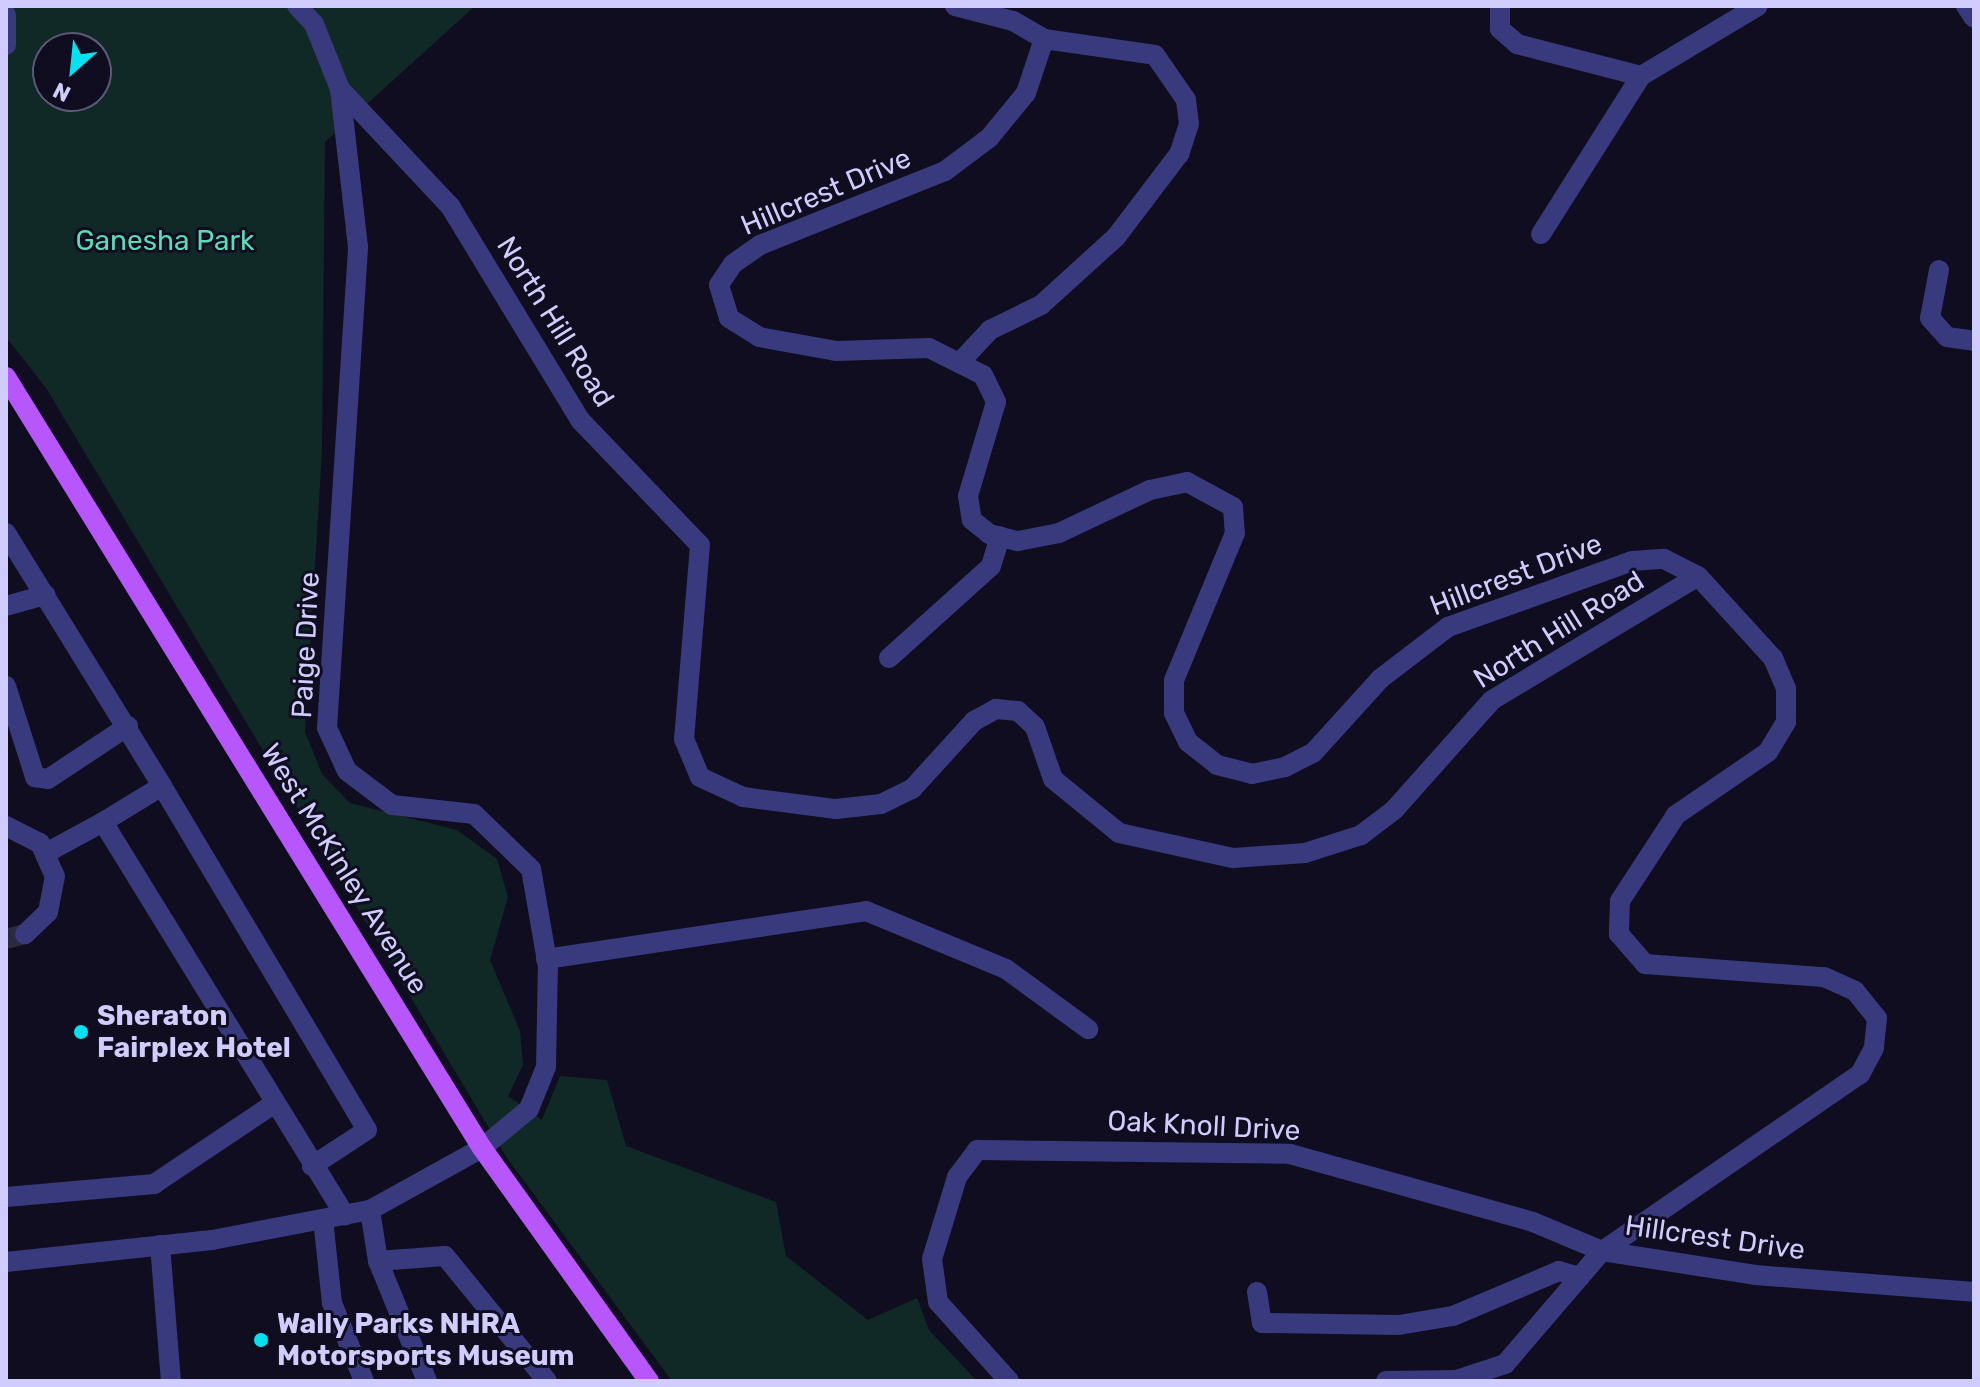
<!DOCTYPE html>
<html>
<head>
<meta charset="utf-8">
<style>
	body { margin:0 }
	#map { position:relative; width:1980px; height:1387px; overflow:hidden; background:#0f0d1f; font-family:Rubik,sans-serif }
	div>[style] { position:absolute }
	.green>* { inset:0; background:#102927 }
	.minor-tunnel>* { height:20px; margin-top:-10px; transform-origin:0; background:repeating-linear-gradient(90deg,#2c2a40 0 20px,transparent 0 30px) }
	.minor>* { height:20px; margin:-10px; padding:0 10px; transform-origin:10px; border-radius:10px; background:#39397d }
	.major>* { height:20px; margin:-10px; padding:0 10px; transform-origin:10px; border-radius:10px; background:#b756fb }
	.dots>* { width:22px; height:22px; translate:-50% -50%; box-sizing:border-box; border:4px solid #0f0d1f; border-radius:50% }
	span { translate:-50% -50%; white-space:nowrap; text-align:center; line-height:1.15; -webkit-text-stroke:6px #0f0d1f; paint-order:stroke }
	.street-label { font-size:28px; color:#d0ccfe }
	.park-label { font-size:28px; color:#5bdbb6 }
	.poi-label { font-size:28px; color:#d0ccfe; font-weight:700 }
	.left { translate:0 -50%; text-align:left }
	.frame { position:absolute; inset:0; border:8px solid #d0ccfe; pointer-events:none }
	.north { position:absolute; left:32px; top:32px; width:80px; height:80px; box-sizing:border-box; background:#0f0d1f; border:2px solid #5c5978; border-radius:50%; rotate:207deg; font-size:22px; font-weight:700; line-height:32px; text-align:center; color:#d0ccfe }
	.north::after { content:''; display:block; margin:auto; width:28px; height:36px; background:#06e1f0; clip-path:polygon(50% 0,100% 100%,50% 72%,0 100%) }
</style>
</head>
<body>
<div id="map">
	<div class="green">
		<div style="clip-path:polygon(evenodd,6px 6px,475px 6px,325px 142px,322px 451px,305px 732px,322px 774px,350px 803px,457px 830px,497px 859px,508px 897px,490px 960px,520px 1031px,523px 1065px,508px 1096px,542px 1120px,560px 1076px,607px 1080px,626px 1146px,776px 1202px,786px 1256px,868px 1320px,917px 1298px,929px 1330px,977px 1381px,672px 1381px,507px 1158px,46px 388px,6px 337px,6px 6px,48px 48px,96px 48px,96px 96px,48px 96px,48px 48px)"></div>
	</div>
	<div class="minor-tunnel">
		<div style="left:6px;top:939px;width:20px;rotate:-15deg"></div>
	</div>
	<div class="minor">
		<div style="left:955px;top:6px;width:60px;rotate:14.5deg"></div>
		<div style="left:1013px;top:21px;width:36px;rotate:30deg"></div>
		<div style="left:1044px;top:39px;width:112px;rotate:8.2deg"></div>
		<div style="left:1155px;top:55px;width:55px;rotate:55.4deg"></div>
		<div style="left:1186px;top:100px;width:24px;rotate:83deg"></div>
		<div style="left:1189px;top:124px;width:32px;rotate:108deg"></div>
		<div style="left:1179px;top:154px;width:104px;rotate:127.2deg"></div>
		<div style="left:1116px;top:237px;width:101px;rotate:137.8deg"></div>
		<div style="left:1041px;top:305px;width:57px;rotate:153.9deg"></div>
		<div style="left:990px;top:330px;width:40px;rotate:133deg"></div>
		<div style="left:1500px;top:6px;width:23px;rotate:90deg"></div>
		<div style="left:1500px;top:29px;width:23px;rotate:41deg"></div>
		<div style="left:1517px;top:44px;width:128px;rotate:14.5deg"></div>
		<div style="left:1966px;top:6px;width:14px;rotate:56deg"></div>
		<div style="left:6px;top:15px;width:30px;rotate:90deg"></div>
		<div style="left:1044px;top:39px;width:57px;rotate:108.4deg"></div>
		<div style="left:1026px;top:93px;width:58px;rotate:129.4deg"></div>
		<div style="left:989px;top:138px;width:55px;rotate:143.1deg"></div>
		<div style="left:945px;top:171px;width:199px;rotate:158.2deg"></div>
		<div style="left:760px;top:245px;width:33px;rotate:145deg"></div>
		<div style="left:733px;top:264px;width:25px;rotate:124deg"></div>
		<div style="left:719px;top:285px;width:34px;rotate:73deg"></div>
		<div style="left:729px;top:318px;width:36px;rotate:32deg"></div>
		<div style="left:759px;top:337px;width:78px;rotate:10.3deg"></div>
		<div style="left:836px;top:351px;width:93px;rotate:-1.8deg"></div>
		<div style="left:929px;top:348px;width:60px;rotate:26.6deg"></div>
		<div style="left:983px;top:375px;width:30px;rotate:64deg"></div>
		<div style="left:996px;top:402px;width:98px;rotate:106.6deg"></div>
		<div style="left:968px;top:496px;width:24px;rotate:81deg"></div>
		<div style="left:972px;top:520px;width:22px;rotate:39deg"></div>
		<div style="left:989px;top:534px;width:30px;rotate:14deg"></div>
		<div style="left:1018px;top:541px;width:42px;rotate:-11deg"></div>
		<div style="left:1059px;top:533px;width:101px;rotate:-25.3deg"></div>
		<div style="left:1150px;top:490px;width:38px;rotate:-12deg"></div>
		<div style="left:1187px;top:482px;width:52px;rotate:28.5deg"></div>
		<div style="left:1233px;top:507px;width:26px;rotate:86deg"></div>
		<div style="left:1235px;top:533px;width:159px;rotate:112.5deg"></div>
		<div style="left:1174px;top:680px;width:33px;rotate:90deg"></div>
		<div style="left:1174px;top:713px;width:32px;rotate:64deg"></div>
		<div style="left:1188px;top:742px;width:37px;rotate:38deg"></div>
		<div style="left:1217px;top:765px;width:36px;rotate:14deg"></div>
		<div style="left:1252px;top:774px;width:34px;rotate:-12deg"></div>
		<div style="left:1285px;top:767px;width:31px;rotate:-27deg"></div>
		<div style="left:1313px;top:753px;width:100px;rotate:-47.8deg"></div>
		<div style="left:1380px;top:679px;width:86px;rotate:-37.4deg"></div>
		<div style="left:1448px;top:627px;width:195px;rotate:-19.7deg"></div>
		<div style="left:1632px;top:561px;width:32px;rotate:-4deg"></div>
		<div style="left:1664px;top:559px;width:38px;rotate:27deg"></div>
		<div style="left:1698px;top:576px;width:111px;rotate:47.6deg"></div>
		<div style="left:1773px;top:658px;width:33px;rotate:67deg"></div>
		<div style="left:1786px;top:688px;width:34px;rotate:90deg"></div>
		<div style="left:1786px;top:722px;width:35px;rotate:121deg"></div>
		<div style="left:1768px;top:752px;width:112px;rotate:145.6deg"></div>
		<div style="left:1676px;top:815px;width:103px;rotate:123.1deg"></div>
		<div style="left:1620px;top:901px;width:33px;rotate:92deg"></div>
		<div style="left:1619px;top:934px;width:40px;rotate:49deg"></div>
		<div style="left:1645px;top:964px;width:179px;rotate:4.2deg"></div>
		<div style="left:1824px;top:977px;width:34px;rotate:24deg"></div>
		<div style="left:1855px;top:991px;width:35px;rotate:51deg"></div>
		<div style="left:1877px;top:1018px;width:30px;rotate:96deg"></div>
		<div style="left:1874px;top:1048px;width:30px;rotate:118deg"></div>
		<div style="left:1860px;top:1074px;width:313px;rotate:145.5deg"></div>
		<div style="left:340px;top:89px;width:161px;rotate:46.8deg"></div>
		<div style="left:450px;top:206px;width:250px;rotate:58.7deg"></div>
		<div style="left:580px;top:420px;width:173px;rotate:46.2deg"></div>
		<div style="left:700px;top:545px;width:195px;rotate:94.7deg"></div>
		<div style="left:684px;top:739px;width:41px;rotate:67.2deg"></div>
		<div style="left:700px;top:777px;width:47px;rotate:24.9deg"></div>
		<div style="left:743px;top:797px;width:94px;rotate:7.4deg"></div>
		<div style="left:836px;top:809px;width:45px;rotate:-6.3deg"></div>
		<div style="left:881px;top:804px;width:34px;rotate:-26deg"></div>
		<div style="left:912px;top:789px;width:92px;rotate:-47.6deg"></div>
		<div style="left:974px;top:721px;width:25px;rotate:-29deg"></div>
		<div style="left:996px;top:709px;width:22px;rotate:5deg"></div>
		<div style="left:1018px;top:711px;width:23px;rotate:43deg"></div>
		<div style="left:1035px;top:727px;width:55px;rotate:70.9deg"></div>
		<div style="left:1053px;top:779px;width:85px;rotate:39.3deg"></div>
		<div style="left:1119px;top:833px;width:117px;rotate:12.4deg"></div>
		<div style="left:1233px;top:858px;width:72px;rotate:-4deg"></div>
		<div style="left:1305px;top:853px;width:59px;rotate:-17.8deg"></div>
		<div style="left:1361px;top:835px;width:41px;rotate:-37.1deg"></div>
		<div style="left:1394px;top:810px;width:147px;rotate:-48.3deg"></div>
		<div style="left:1492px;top:700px;width:240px;rotate:-31deg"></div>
		<div style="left:1541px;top:234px;width:187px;rotate:-57.7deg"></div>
		<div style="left:1641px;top:76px;width:136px;rotate:-30.9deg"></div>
		<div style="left:1939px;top:270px;width:49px;rotate:100.6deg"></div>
		<div style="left:1930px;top:318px;width:25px;rotate:48deg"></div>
		<div style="left:1947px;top:337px;width:27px;rotate:8deg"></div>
		<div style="left:6px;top:533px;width:297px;rotate:58.3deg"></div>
		<div style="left:162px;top:786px;width:69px;rotate:148.6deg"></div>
		<div style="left:6px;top:606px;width:41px;rotate:-15.8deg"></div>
		<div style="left:889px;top:658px;width:137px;rotate:-42deg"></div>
		<div style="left:991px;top:566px;width:31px;rotate:-73deg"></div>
		<div style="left:6px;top:686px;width:96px;rotate:72.3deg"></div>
		<div style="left:35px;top:777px;width:13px;rotate:9deg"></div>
		<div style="left:48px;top:779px;width:96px;rotate:-33.5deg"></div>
		<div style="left:162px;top:786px;width:400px;rotate:59.2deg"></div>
		<div style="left:367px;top:1130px;width:66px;rotate:146.8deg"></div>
		<div style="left:6px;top:826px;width:38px;rotate:27deg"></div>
		<div style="left:40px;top:843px;width:36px;rotate:66deg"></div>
		<div style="left:55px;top:876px;width:37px;rotate:101deg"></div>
		<div style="left:48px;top:912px;width:32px;rotate:136deg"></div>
		<div style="left:46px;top:853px;width:65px;rotate:-28.5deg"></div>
		<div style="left:103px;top:822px;width:462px;rotate:58.4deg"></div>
		<div style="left:546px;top:959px;width:324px;rotate:-8.5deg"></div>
		<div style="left:866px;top:911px;width:152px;rotate:22.5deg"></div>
		<div style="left:1006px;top:969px;width:102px;rotate:36.2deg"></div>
		<div style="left:6px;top:1197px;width:149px;rotate:-5deg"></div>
		<div style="left:154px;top:1184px;width:142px;rotate:-33.8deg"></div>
		<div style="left:370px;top:1210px;width:52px;rotate:81.1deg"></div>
		<div style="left:378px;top:1261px;width:130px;rotate:67.8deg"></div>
		<div style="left:323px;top:1219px;width:84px;rotate:83.9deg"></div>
		<div style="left:332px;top:1303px;width:84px;rotate:67.7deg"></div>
		<div style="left:160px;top:1245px;width:136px;rotate:85.4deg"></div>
		<div style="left:1602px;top:1251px;width:155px;rotate:8.9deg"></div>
		<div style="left:1755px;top:1275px;width:220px;rotate:4.4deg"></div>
		<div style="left:378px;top:1261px;width:67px;rotate:-4.3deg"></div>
		<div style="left:445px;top:1256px;width:161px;rotate:50.8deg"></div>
		<div style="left:6px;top:1262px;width:207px;rotate:-6.1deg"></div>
		<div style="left:212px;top:1240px;width:161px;rotate:-10.8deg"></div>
		<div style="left:370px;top:1210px;width:128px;rotate:-29deg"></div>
		<div style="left:482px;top:1148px;width:61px;rotate:-39.7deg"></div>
		<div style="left:529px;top:1109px;width:45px;rotate:-68deg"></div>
		<div style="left:546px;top:1067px;width:100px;rotate:-88.9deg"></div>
		<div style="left:548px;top:967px;width:99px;rotate:-99.8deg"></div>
		<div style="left:531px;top:869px;width:79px;rotate:-136deg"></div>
		<div style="left:474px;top:814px;width:82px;rotate:-173.7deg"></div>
		<div style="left:392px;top:805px;width:56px;rotate:-142.9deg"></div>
		<div style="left:347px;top:771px;width:47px;rotate:-114.9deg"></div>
		<div style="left:327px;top:728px;width:482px;rotate:-86.3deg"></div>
		<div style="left:358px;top:247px;width:159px;rotate:-96.5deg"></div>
		<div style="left:340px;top:89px;width:70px;rotate:-111.8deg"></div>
		<div style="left:314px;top:24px;width:25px;rotate:-133deg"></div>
		<div style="left:1257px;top:1292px;width:31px;rotate:81deg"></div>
		<div style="left:1262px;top:1323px;width:137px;rotate:0.8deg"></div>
		<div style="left:1399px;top:1325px;width:55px;rotate:-9.5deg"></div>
		<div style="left:1453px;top:1316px;width:115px;rotate:-23deg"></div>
		<div style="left:1559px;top:1271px;width:22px;rotate:16deg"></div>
		<div style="left:1009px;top:1381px;width:106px;rotate:-131.9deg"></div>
		<div style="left:938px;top:1302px;width:43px;rotate:-97.9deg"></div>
		<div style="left:932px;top:1259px;width:86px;rotate:-73deg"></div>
		<div style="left:957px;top:1177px;width:34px;rotate:-53deg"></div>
		<div style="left:977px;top:1150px;width:313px;rotate:0.7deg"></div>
		<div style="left:1290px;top:1154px;width:252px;rotate:15.6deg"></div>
		<div style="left:1533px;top:1222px;width:75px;rotate:22.8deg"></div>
		<div style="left:1602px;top:1251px;width:149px;rotate:130.6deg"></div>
		<div style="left:1505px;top:1364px;width:51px;rotate:161.6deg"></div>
		<div style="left:1457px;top:1380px;width:71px;rotate:179.2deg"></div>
	</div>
	<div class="major">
		<div style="left:6px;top:377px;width:906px;rotate:58.31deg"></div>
		<div style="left:482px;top:1148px;width:287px;rotate:54.4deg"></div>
	</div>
	<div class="dots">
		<div style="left:81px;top:1032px;background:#06e1f0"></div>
		<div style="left:261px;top:1340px;background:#06e1f0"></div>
	</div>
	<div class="street-label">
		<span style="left:826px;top:192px;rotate:-23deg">Hillcrest Drive</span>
		<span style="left:555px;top:322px;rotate:58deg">North Hill Road</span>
		<span style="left:1516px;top:575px;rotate:-21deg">Hillcrest Drive</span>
		<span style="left:1559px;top:630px;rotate:-32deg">North Hill Road</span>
		<span style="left:306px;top:645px;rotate:-87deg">Paige Drive</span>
		<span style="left:344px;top:869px;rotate:58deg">West McKinley Avenue</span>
		<span style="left:1204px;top:1126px;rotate:3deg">Oak Knoll Drive</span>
		<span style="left:1715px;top:1238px;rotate:8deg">Hillcrest Drive</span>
	</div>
	<div class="park-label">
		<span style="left:165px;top:241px">Ganesha Park</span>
	</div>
	<div class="poi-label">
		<span class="left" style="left:97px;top:1032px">Sheraton<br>Fairplex Hotel</span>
		<span class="left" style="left:277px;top:1340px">Wally Parks NHRA<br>Motorsports Museum</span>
	</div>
	<div class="frame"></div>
	<div class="north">N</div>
</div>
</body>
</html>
